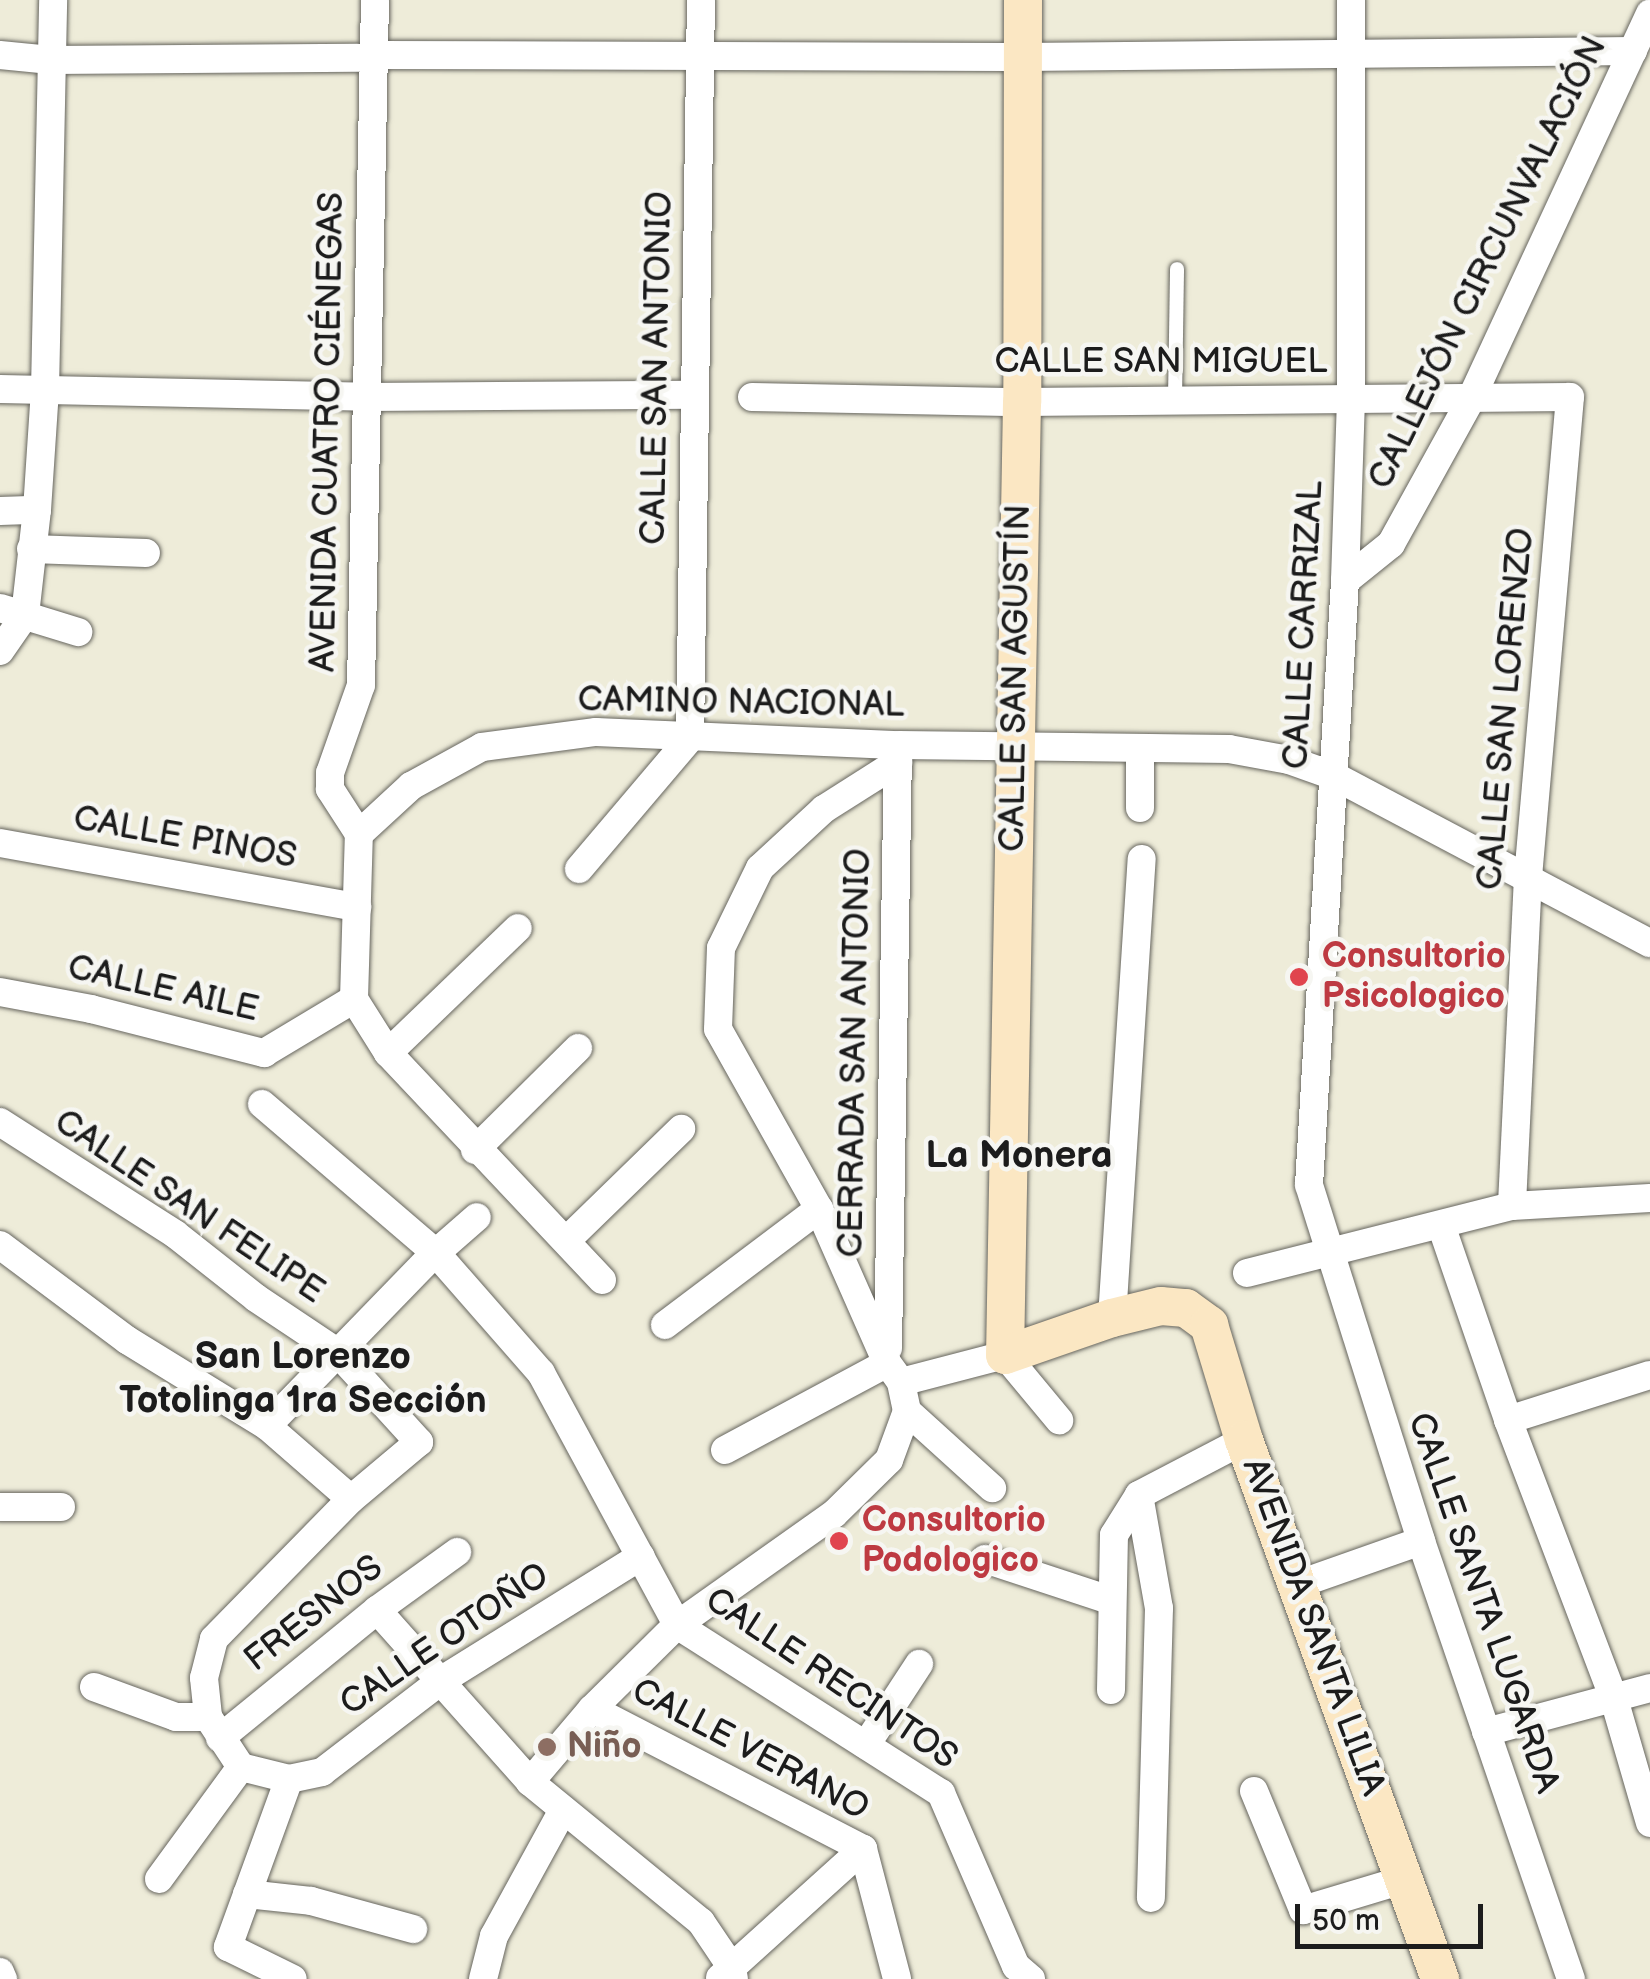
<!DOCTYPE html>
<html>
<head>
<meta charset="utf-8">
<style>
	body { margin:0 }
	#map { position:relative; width:1650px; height:1979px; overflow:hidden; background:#eeecd9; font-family:"Balsamiq Sans",sans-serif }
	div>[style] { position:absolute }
	.roads { filter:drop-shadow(0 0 2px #66655e) drop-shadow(0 0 2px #66655e) }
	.lane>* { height:14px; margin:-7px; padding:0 7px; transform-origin:7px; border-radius:7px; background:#fff }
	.street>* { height:28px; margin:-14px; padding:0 14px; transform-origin:14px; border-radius:14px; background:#fff }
	.secondary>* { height:38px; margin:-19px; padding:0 19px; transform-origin:19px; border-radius:19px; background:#fbe7c3 }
	.dots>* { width:28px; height:28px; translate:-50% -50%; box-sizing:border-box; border:5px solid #f6f6f2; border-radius:50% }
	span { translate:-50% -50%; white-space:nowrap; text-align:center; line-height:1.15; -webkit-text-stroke:9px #f6f6f2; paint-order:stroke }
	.street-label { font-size:35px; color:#1c1c1c }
	.health-label { font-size:35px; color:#be3a42; font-weight:700 }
	.left { translate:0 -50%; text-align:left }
	.education-label { font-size:35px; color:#785e54; font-weight:700 }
	.neighbourhood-label { font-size:38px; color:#1c1c1c; font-weight:700 }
	.scale { position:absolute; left:1295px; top:1904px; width:188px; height:45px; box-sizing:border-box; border:5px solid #1c1c1c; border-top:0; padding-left:12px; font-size:30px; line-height:35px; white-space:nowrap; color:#1c1c1c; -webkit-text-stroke:8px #f6f6f2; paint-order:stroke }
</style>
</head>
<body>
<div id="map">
	<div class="roads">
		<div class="lane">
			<div style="left:1175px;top:399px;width:130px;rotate:-89.1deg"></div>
		</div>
		<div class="street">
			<div style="left:1351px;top:0;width:399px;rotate:90deg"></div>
			<div style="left:1351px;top:399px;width:182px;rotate:91.9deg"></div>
			<div style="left:1345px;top:581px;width:605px;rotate:93.41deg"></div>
			<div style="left:1309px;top:1185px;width:373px;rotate:72.5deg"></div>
			<div style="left:1421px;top:1541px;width:463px;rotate:71.1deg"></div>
			<div style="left:0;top:55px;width:51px;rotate:5.6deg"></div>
			<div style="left:51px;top:60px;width:306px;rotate:-0.4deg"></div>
			<div style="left:377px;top:55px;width:645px;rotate:0.18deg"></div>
			<div style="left:1022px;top:57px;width:611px;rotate:-0.56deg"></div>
			<div style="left:0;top:389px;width:367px;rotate:1.2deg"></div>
			<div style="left:367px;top:397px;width:326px;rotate:-0.4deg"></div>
			<div style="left:752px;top:397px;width:270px;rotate:1.1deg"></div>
			<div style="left:1022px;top:402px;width:548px;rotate:-0.52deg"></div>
			<div style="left:1570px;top:397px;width:482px;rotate:95deg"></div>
			<div style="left:1528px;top:877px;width:329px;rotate:92.8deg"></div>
			<div style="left:0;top:511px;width:37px;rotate:-2deg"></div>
			<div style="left:31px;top:549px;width:115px;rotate:2deg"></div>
			<div style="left:1345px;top:581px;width:59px;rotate:-38.8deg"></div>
			<div style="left:1391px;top:544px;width:166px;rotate:-61.1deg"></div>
			<div style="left:1471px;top:399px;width:425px;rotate:-65.1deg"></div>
			<div style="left:0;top:608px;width:82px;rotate:17.1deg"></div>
			<div style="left:0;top:651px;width:44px;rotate:-55.2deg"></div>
			<div style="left:25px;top:615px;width:106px;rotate:-83.5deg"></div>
			<div style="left:37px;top:510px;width:120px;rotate:-86.2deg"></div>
			<div style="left:45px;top:390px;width:390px;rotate:-88.8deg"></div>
			<div style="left:1140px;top:749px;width:59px;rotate:90deg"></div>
			<div style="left:359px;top:834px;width:54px;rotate:-122.8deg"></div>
			<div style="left:330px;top:789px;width:16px;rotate:-90deg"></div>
			<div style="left:330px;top:773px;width:93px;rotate:-70.6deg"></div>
			<div style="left:361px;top:685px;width:685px;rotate:-88.83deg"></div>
			<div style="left:0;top:843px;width:363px;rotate:10.2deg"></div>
			<div style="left:579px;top:869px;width:172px;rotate:-49.7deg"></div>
			<div style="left:690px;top:738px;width:738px;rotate:-89.15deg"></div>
			<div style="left:0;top:992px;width:93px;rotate:10.6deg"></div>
			<div style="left:91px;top:1009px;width:179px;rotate:14.3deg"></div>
			<div style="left:264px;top:1053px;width:105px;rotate:-31deg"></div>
			<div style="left:388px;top:1053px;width:180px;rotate:-43.9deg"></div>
			<div style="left:262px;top:1104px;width:229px;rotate:40.6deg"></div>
			<div style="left:436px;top:1253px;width:159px;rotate:48.8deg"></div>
			<div style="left:541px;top:1373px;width:286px;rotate:61.6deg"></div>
			<div style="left:677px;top:1625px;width:313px;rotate:32.5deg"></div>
			<div style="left:941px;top:1793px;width:189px;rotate:66.6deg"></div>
			<div style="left:1016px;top:1966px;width:20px;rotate:41deg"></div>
			<div style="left:0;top:1122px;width:208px;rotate:32.6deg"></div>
			<div style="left:175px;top:1234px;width:103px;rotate:38.3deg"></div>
			<div style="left:256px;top:1298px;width:97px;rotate:33.7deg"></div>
			<div style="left:337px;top:1352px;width:122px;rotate:47.7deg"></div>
			<div style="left:419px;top:1442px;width:89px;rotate:140deg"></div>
			<div style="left:351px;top:1499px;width:196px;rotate:134.4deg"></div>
			<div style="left:214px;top:1639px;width:40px;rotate:104.4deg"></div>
			<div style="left:204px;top:1678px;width:39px;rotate:84deg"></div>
			<div style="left:208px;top:1717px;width:60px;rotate:56.6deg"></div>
			<div style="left:241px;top:1767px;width:49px;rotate:14deg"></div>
			<div style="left:289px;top:1779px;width:34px;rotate:-12deg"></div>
			<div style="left:322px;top:1772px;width:151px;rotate:-37.5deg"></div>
			<div style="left:442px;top:1680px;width:234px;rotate:-31.9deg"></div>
			<div style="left:475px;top:1150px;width:145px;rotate:-44.7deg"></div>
			<div style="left:1441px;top:1225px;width:206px;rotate:71deg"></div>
			<div style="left:1508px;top:1420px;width:298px;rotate:69.2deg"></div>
			<div style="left:1614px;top:1699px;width:129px;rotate:73.8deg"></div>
			<div style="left:568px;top:1239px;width:158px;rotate:-44.2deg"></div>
			<div style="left:0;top:1245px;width:159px;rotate:36.8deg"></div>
			<div style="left:127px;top:1340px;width:164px;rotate:31.6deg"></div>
			<div style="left:267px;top:1426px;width:111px;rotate:41deg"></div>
			<div style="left:1247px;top:1273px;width:273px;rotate:-14.2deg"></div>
			<div style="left:1512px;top:1206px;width:138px;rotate:-3.3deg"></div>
			<div style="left:602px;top:1280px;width:312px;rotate:-133.3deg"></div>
			<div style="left:388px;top:1053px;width:64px;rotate:-122.2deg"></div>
			<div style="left:354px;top:999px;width:165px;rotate:-88.3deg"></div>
			<div style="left:359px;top:834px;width:71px;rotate:-42.7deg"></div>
			<div style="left:411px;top:786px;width:81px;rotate:-28.8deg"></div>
			<div style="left:482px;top:747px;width:115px;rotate:-7.5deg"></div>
			<div style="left:596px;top:732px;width:303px;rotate:2.5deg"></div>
			<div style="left:899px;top:745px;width:330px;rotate:0.7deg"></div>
			<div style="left:1229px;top:749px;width:61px;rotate:10.4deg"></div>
			<div style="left:1289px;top:760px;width:48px;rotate:19.6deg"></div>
			<div style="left:1334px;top:776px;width:357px;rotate:27.9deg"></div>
			<div style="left:1112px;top:1318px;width:460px;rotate:-86.3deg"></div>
			<div style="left:665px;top:1325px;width:193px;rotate:-37deg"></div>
			<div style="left:888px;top:1348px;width:597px;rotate:-89.04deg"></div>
			<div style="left:901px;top:1382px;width:107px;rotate:-14.6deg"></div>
			<div style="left:1005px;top:1355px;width:85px;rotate:50.3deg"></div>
			<div style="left:907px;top:1411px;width:115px;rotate:42.2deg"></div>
			<div style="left:1508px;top:1420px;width:149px;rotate:-17.6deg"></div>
			<div style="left:267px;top:1426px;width:234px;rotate:-45.9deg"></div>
			<div style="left:430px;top:1258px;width:62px;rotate:-41.1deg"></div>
			<div style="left:725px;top:1450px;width:184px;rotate:-28.2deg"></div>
			<div style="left:1139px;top:1495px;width:115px;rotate:80deg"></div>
			<div style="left:1159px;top:1608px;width:290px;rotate:91.6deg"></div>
			<div style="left:1139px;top:1495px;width:119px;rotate:-27.6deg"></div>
			<div style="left:0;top:1507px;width:61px"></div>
			<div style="left:985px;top:1559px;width:132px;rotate:18.2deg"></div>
			<div style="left:1299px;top:1584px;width:129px;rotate:-19.4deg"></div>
			<div style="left:377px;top:1610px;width:230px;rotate:48.3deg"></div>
			<div style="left:530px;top:1782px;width:221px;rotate:39.3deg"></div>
			<div style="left:701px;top:1922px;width:55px;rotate:56deg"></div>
			<div style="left:732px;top:1968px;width:11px;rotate:80deg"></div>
			<div style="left:94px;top:1687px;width:87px;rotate:20.1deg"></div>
			<div style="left:176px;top:1717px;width:32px"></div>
			<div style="left:1111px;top:1690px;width:155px;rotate:-88.9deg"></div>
			<div style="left:1114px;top:1535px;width:47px;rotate:-58deg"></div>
			<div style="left:592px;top:1709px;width:305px;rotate:27.3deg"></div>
			<div style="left:863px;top:1849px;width:134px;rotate:75.3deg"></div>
			<div style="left:1486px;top:1732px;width:170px;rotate:-15deg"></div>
			<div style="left:220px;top:1738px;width:203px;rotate:-39.2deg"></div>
			<div style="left:377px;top:1610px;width:99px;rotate:-35.9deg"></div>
			<div style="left:866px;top:1745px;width:97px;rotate:-56.8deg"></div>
			<div style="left:289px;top:1779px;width:179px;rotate:110deg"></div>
			<div style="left:228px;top:1947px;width:72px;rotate:26.2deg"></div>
			<div style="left:530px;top:1782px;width:96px;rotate:-49.7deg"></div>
			<div style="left:592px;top:1709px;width:120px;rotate:-44.7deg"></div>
			<div style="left:677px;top:1625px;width:192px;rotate:-35.3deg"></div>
			<div style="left:834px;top:1514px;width:77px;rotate:-44.5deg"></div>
			<div style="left:889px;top:1460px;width:52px;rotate:-69.8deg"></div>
			<div style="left:907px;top:1411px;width:30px;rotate:-102deg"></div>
			<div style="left:901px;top:1382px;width:24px;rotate:-126deg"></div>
			<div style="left:887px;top:1363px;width:168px;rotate:-113.8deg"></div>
			<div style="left:819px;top:1209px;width:206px;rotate:-119.3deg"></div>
			<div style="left:718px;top:1029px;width:81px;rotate:-87.9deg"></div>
			<div style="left:721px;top:948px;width:89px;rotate:-64deg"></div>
			<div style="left:760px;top:868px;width:87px;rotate:-42.7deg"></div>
			<div style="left:824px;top:809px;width:88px;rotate:-32.4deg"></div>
			<div style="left:1254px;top:1791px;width:129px;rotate:67.6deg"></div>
			<div style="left:1303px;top:1910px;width:108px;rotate:-16.8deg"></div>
			<div style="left:159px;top:1879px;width:139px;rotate:-53.8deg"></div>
			<div style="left:247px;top:1894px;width:64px;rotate:6.2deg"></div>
			<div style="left:311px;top:1901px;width:106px;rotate:15.4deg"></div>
			<div style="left:0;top:1972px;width:8px;rotate:67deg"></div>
			<div style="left:720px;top:1978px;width:193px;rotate:-42.1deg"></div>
			<div style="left:483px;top:1979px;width:44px;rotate:-75.7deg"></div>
			<div style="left:494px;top:1936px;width:144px;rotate:-61.3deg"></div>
		</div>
		<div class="secondary">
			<div style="left:1023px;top:0;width:402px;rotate:90.1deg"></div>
			<div style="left:1022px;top:402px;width:953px;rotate:91.02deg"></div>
			<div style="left:1005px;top:1355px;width:113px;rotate:-19.1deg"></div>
			<div style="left:1112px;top:1318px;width:50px;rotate:-13.8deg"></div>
			<div style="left:1161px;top:1306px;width:25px;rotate:5deg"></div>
			<div style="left:1186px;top:1308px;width:29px;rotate:36deg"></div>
			<div style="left:1209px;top:1325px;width:120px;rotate:73.1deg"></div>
			<div style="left:1244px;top:1440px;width:574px;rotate:70.02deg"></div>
		</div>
	</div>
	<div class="dots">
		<div style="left:1299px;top:977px;background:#e0444e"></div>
		<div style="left:839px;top:1541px;background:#e0444e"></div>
		<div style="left:547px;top:1747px;background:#8d6e63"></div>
	</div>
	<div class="street-label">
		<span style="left:1488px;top:263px;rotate:-64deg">CALLEJÓN CIRCUNVALACIÓN</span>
		<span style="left:1161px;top:362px">CALLE SAN MIGUEL</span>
		<span style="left:657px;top:368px;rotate:-89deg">CALLE SAN ANTONIO</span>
		<span style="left:328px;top:432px;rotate:-89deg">AVENIDA CUATRO CIÉNEGAS</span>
		<span style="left:1304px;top:625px;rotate:-87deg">CALLE CARRIZAL</span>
		<span style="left:1016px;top:678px;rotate:-89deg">CALLE SAN AGUSTÍN</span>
		<span style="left:741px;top:703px;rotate:1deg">CAMINO NACIONAL</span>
		<span style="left:1506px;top:709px;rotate:-85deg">CALLE SAN LORENZO</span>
		<span style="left:185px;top:838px;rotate:10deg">CALLE PINOS</span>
		<span style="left:163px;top:989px;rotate:13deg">CALLE AILE</span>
		<span style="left:855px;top:1053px;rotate:-89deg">CERRADA SAN ANTONIO</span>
		<span style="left:189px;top:1207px;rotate:34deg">CALLE SAN FELIPE</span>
		<span style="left:1483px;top:1603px;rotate:71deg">CALLE SANTA LUGARDA</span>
		<span style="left:314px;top:1614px;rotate:-38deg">FRESNOS</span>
		<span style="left:1313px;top:1627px;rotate:70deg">AVENIDA SANTA LILIA</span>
		<span style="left:445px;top:1640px;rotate:-34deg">CALLE OTOÑO</span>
		<span style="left:831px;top:1679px;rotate:34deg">CALLE RECINTOS</span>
		<span style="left:750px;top:1750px;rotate:28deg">CALLE VERANO</span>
	</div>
	<div class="health-label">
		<span class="left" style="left:1322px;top:977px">Consultorio<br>Psicologico</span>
		<span class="left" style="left:862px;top:1541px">Consultorio<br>Podologico</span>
	</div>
	<div class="education-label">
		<span class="left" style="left:567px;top:1747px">Niño</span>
	</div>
	<div class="neighbourhood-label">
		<span style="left:1019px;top:1156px">La Monera</span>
		<span style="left:303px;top:1379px">San Lorenzo<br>Totolinga 1ra Sección</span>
	</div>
	<div class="scale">50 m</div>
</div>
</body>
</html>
